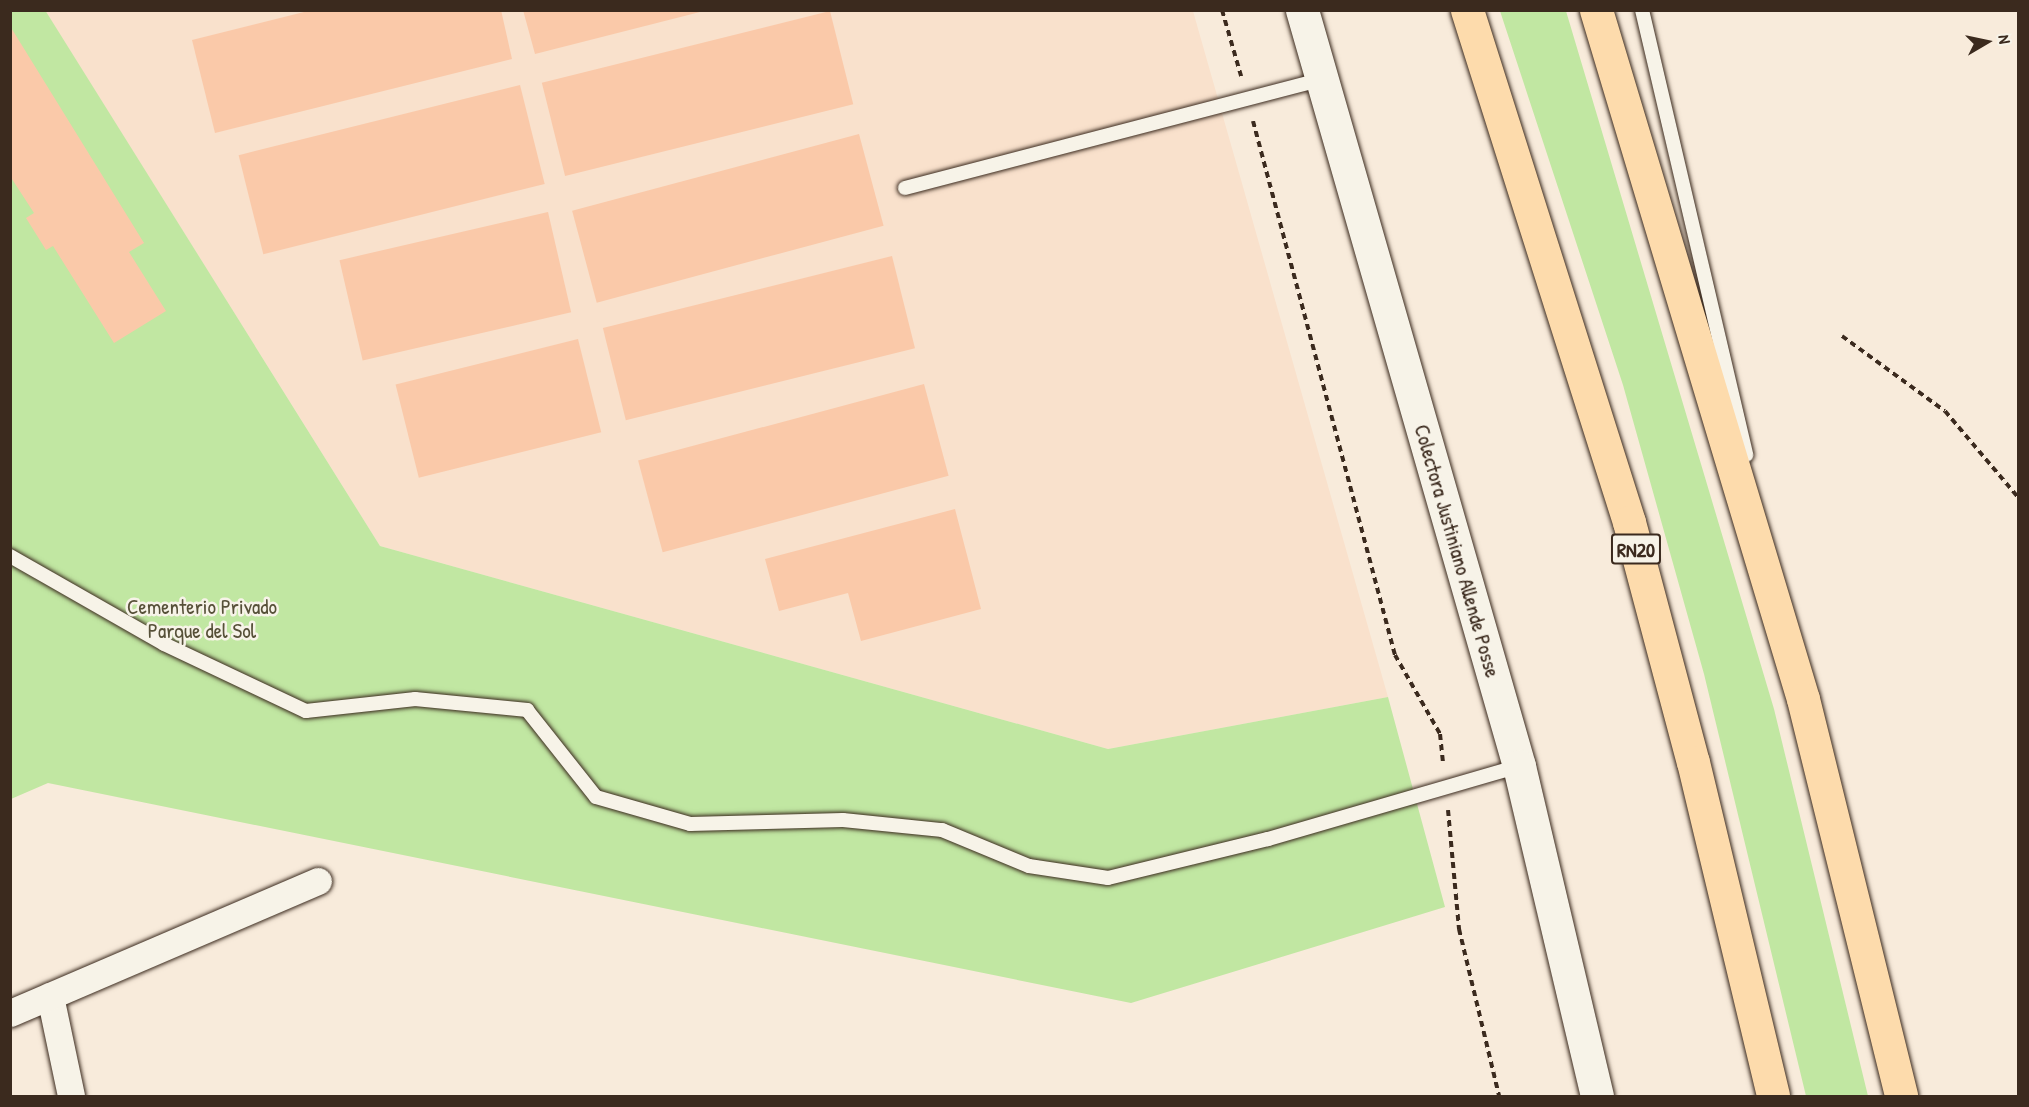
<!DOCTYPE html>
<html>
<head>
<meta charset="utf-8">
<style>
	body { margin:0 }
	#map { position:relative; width:2029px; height:1107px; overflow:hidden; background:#f8ebdb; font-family:"Patrick Hand",sans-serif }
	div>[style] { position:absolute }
	.built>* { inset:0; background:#f9e1cc }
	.green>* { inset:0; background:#c1e7a2 }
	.building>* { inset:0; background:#fac9a9; transform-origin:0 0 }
	.path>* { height:4px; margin-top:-2px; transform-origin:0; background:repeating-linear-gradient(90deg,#3b2a1e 0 6px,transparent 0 10.5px) }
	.roads { filter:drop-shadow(0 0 2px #3b2a1e) drop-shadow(0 0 2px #3b2a1e) }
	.lane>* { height:14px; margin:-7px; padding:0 7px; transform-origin:7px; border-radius:7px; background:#f7f3e8 }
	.street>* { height:27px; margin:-13.5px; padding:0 13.5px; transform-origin:13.5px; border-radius:13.5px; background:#f7f3e8 }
	.secondary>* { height:33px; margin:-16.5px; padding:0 16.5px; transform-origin:16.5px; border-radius:16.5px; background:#f7f3e8 }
	.highway>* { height:33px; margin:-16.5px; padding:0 16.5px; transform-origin:16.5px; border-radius:16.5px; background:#fddbac }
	span { translate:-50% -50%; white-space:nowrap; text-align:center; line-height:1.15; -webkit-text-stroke:5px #f7f3e8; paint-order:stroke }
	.shield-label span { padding:2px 4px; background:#f7f3e8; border:2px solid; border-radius:4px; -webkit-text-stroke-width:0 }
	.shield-label { font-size:20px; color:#3b2a1e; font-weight:700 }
	.street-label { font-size:21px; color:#3b2a1e }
	.park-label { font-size:21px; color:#565038 }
	.frame { position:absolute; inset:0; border:12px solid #3b2a1e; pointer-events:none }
	.north { position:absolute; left:1957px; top:12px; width:60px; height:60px; -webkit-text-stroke:4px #f7f3e8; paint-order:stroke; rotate:81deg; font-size:16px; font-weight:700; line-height:24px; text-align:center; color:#3b2a1e }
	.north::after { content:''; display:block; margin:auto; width:21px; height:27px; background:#3b2a1e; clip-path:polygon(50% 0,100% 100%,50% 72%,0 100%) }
</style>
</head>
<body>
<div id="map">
	<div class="built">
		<div style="clip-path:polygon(45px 11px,1193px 11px,1388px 697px,1108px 749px,380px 546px)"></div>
	</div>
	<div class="green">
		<div style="clip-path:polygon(45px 10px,380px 546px,1108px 749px,1388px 697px,1445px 907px,1131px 1003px,48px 783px,11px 799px,10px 11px)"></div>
		<div style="clip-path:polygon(1500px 11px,1566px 11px,1774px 709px,1868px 1096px,1806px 1096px,1704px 674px,1623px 385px)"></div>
	</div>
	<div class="building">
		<div style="clip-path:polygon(312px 10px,501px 10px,512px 59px,215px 133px,192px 40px)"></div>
		<div style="clip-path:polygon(523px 10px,704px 10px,704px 11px,535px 54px)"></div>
		<div style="left:830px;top:11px;width:96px;height:297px;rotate:76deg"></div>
		<div style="clip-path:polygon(10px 26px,144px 243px,129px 252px,166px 311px,114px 343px,53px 246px,46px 250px,26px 218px,34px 213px,10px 176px)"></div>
		<div style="left:520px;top:85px;width:102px;height:290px;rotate:76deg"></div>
		<div style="left:859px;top:134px;width:95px;height:297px;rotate:75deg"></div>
		<div style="left:548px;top:212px;width:103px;height:214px;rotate:77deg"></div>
		<div style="left:892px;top:256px;width:95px;height:298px;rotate:76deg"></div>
		<div style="left:578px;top:339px;width:96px;height:188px;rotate:76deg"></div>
		<div style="left:924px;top:384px;width:95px;height:296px;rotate:75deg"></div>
		<div style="clip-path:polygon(955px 509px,981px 609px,861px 641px,848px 593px,779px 611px,765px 559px)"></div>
	</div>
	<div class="path">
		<div style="left:1222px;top:10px;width:69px;rotate:73.9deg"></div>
		<div style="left:1253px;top:121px;width:553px;rotate:75.11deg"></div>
		<div style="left:1395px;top:655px;width:91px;rotate:60.3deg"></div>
		<div style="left:1440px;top:734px;width:30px;rotate:84deg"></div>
		<div style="left:1842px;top:336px;width:127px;rotate:36.1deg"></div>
		<div style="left:1945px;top:411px;width:113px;rotate:49.7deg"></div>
		<div style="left:1448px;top:810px;width:120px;rotate:84.7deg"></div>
		<div style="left:1459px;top:929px;width:172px;rotate:76.5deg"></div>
	</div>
	<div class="roads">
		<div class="lane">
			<div style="left:1642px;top:10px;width:457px;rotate:76.8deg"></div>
			<div style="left:905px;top:188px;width:431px;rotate:-14.6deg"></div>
			<div style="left:10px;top:556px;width:177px;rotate:29.7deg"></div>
			<div style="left:164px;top:644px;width:157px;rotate:25.3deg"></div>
			<div style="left:306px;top:711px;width:110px;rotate:-6.3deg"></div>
			<div style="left:415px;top:699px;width:113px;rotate:5.6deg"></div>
			<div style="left:527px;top:710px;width:111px;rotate:51.6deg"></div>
			<div style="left:596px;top:797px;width:98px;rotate:16deg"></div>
			<div style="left:690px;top:824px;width:153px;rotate:-1.5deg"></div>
			<div style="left:843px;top:820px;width:100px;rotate:5.8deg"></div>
			<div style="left:942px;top:830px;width:94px;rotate:22.5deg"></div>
			<div style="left:1029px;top:866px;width:80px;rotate:8.6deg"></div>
			<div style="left:1108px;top:878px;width:165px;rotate:-13.7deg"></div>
			<div style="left:1268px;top:839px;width:261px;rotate:-16.2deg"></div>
		</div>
		<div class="street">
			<div style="left:50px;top:996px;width:102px;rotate:78.1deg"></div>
			<div style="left:10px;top:1013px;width:335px;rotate:-23.2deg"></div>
		</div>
		<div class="secondary">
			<div style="left:1302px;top:10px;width:787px;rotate:73.98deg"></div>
			<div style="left:1519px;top:766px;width:339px;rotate:76.7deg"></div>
		</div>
		<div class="highway">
			<div style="left:1467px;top:10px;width:537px;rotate:72.44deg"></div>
			<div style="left:1629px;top:522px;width:248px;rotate:75.1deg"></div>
			<div style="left:1693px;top:762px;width:343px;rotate:76.5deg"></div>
			<div style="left:1596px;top:10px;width:719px;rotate:73.28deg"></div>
			<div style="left:1803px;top:699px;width:409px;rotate:76.1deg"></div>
		</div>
	</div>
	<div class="shield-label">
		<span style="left:1636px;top:549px">RN20</span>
	</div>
	<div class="street-label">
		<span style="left:1457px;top:551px;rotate:74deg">Colectora Justiniano Allende Posse</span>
	</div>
	<div class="park-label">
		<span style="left:202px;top:619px">Cementerio Privado<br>Parque del Sol</span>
	</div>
	<div class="frame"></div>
	<div class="north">N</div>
</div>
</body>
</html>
